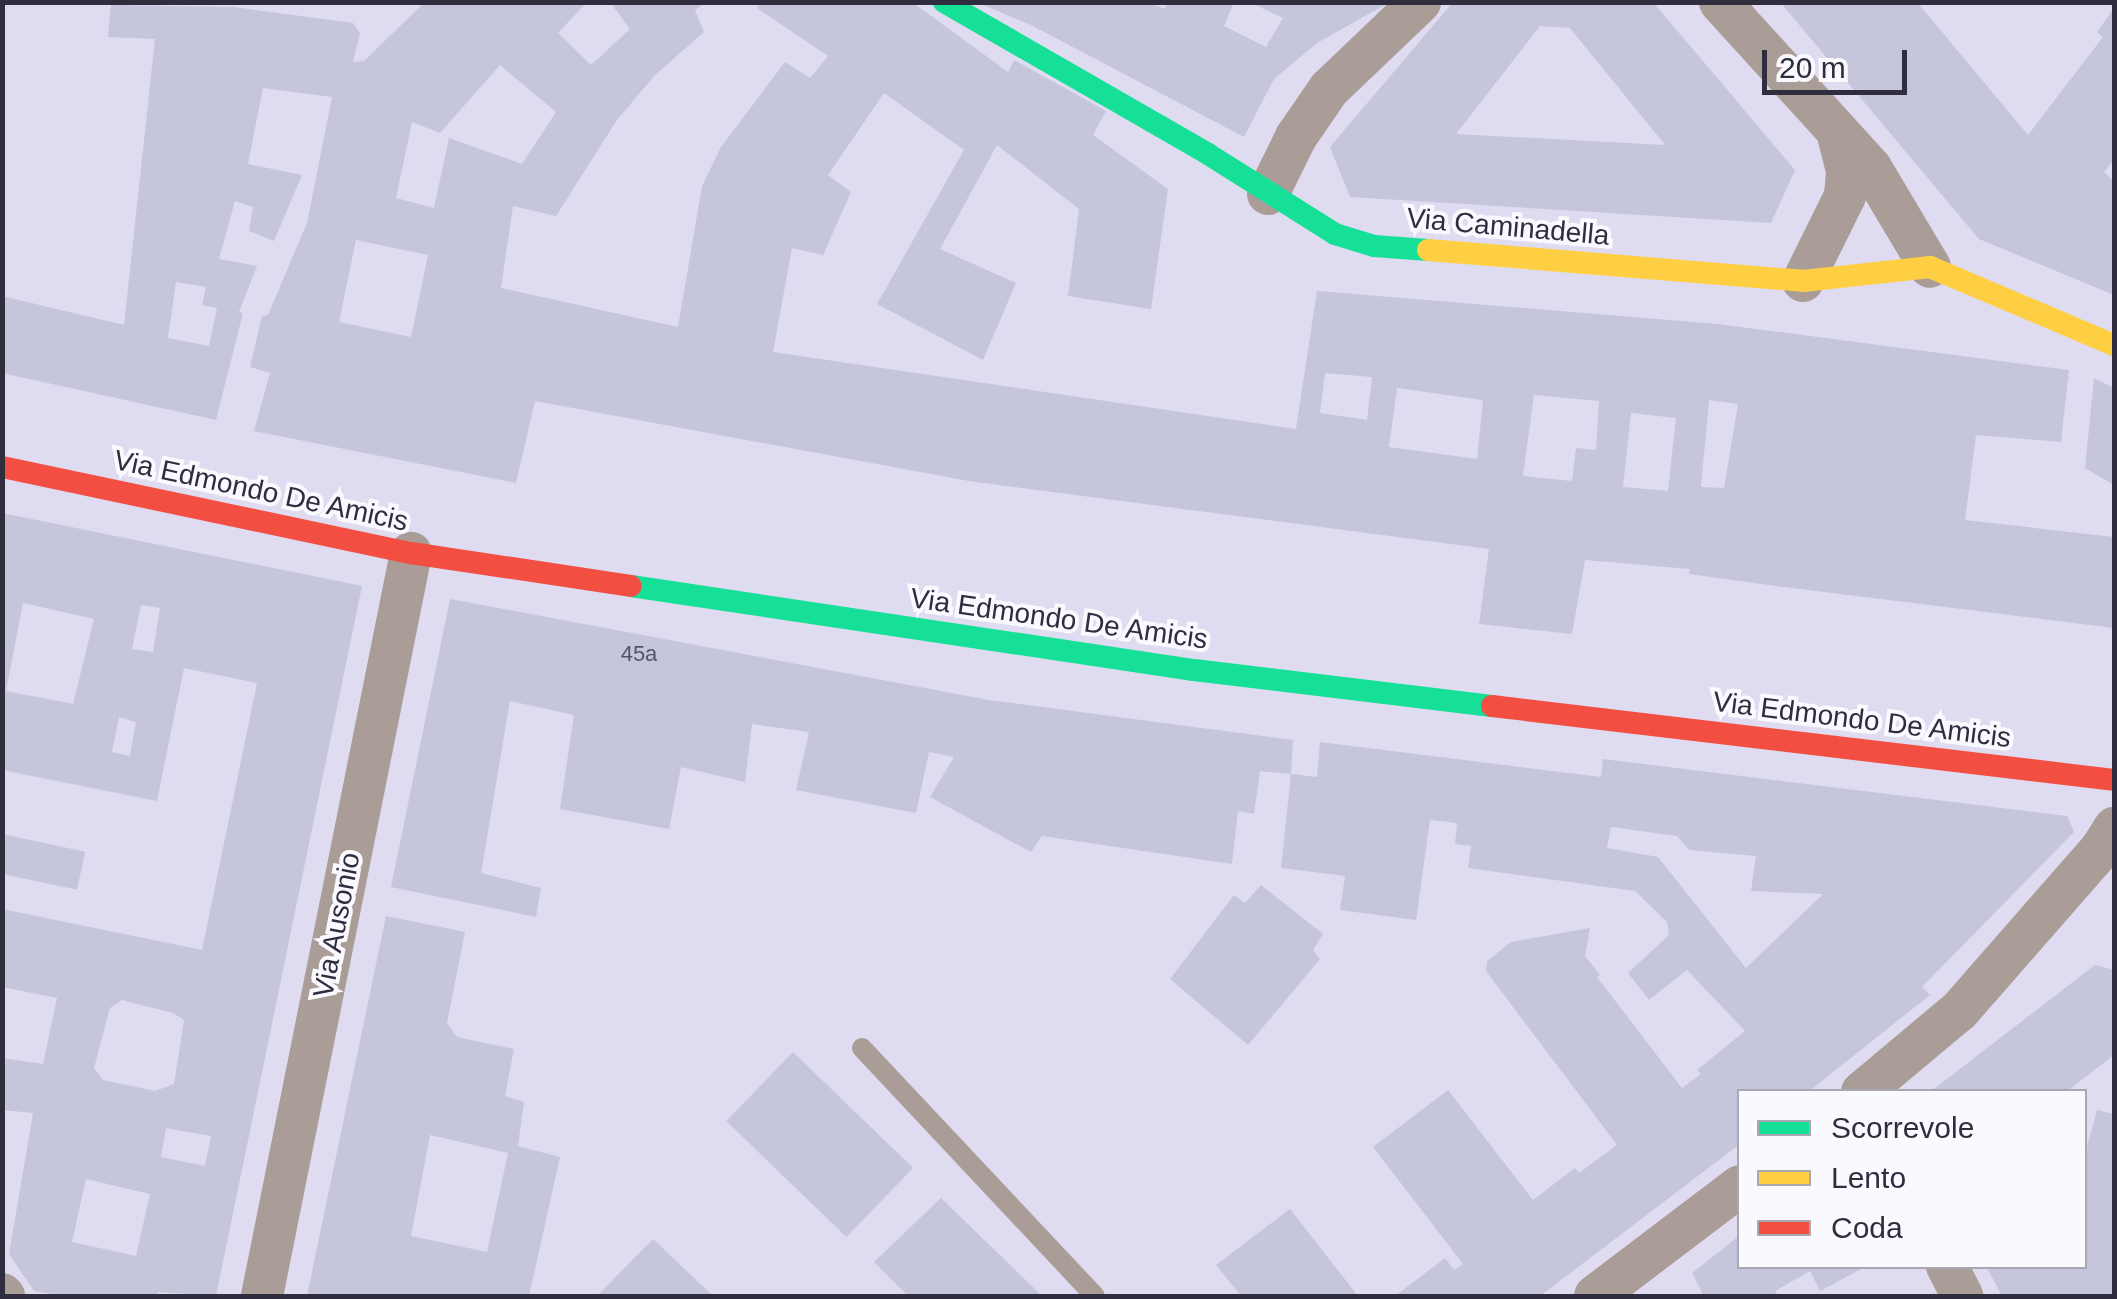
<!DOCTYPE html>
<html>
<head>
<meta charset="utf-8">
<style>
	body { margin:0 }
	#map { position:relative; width:2117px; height:1299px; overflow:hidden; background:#dfdbf1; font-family:Arial,sans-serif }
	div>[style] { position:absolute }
	.building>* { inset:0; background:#c5c6db; transform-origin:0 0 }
	.lane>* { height:20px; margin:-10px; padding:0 10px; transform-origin:10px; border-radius:10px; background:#aa9c97 }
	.street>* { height:42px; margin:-21px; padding:0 21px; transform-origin:21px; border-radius:21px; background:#aa9c97 }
	.fast>* { height:22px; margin:-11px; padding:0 11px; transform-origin:11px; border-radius:11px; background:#16e098 }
	.slow>* { height:22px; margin:-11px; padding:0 11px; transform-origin:11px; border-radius:11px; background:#ffcf43 }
	.jam>* { height:22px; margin:-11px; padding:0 11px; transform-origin:11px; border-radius:11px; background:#f24e42 }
	span { translate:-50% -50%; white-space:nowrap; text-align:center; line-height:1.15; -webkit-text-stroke:8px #faf9fe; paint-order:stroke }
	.number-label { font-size:22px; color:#565467 }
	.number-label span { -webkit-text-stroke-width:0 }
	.street-label { font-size:28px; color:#302d3f }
	.frame { position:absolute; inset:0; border:5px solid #302d3f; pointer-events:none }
	.legend { position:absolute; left:1737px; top:1089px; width:350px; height:180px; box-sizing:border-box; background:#faf9fe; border:2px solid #a9a7b2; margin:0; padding:12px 18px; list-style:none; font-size:30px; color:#302d3f }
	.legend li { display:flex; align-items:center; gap:20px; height:50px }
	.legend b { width:50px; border:2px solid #a9a7b2 }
	.scale { position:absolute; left:1762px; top:50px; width:145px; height:45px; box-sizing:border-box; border:5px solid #302d3f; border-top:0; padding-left:12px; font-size:30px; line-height:35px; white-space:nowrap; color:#302d3f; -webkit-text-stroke:8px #faf9fe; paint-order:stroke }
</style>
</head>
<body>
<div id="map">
	<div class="building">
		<div style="clip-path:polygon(evenodd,425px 2px,587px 2px,558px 33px,591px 65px,630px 29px,610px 2px,706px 2px,695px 10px,704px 32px,655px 75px,617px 120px,556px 216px,513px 206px,501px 288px,678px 327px,702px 186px,721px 147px,785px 62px,810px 78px,828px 56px,757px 8px,761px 2px,912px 2px,1008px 72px,1014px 60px,1106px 111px,1093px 135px,1168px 189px,1151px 309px,1068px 296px,1079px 209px,997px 145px,940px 249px,1016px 283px,983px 360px,877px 304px,964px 150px,884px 93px,828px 175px,851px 192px,823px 255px,792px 248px,773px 352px,1296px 429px,1317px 291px,1718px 324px,2069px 370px,2061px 442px,1976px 435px,1965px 520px,2114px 537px,2114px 628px,1776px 586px,1689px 574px,1690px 569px,1585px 560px,1572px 634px,1479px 624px,1489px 549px,969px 481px,535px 401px,516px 483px,254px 431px,270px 373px,250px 367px,262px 316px,268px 315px,307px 223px,332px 97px,263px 88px,248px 164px,302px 175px,274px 241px,249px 231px,253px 207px,235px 201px,219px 259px,257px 266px,239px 312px,243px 313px,216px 420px,2px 373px,2px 296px,124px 325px,155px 39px,108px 37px,111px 5px,234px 7px,353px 23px,360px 33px,353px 62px,364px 61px,425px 2px,500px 65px,556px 112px,522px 164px,449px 138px,434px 208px,396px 198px,412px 122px,440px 133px,500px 65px,425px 2px,356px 240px,428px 255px,411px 337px,339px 322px,356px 240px,425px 2px,176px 282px,206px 287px,202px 305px,217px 308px,209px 346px,168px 338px,176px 282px,425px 2px,1325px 373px,1372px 377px,1367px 420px,1320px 413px,1325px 373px,425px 2px,1397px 388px,1483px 400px,1477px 459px,1389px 447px,1397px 388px,425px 2px,1534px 395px,1599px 401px,1596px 450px,1576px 448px,1572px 481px,1523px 476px,1534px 395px,425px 2px,1709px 400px,1738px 404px,1724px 488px,1701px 487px,1709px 400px,425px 2px,1631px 413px,1676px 418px,1668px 491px,1623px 487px,1631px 413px)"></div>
		<div style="clip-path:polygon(976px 2px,1147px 2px,1165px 9px,1167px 2px,1234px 2px,1224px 26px,1266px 47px,1283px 18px,1249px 2px,1390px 2px,1317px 43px,1274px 79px,1244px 137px,1031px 25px)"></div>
		<div style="clip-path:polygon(evenodd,1453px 2px,1653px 2px,1795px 170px,1771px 223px,1350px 197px,1330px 147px,1453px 2px,1540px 26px,1570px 28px,1665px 145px,1456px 134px,1540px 26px)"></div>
		<div style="clip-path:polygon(1780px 2px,1917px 2px,2028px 135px,2103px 37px,2097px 32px,2114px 8px,2114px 166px,2111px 163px,2104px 172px,2114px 181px,2114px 295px,1979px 239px)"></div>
		<div style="clip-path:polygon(2094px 378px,2114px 388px,2114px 485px,2085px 468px)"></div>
		<div style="clip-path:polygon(evenodd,2px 513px,362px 586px,216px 1296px,158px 1292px,157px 1296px,65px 1296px,34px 1291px,9px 1254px,33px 1113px,2px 1110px,2px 1058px,43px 1064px,57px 998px,2px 987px,2px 909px,202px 950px,257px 683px,184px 668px,157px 801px,2px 770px,2px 513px,23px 603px,94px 619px,73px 704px,6px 691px,23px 603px,2px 513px,141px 605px,160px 608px,153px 652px,132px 649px,141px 605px,2px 513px,119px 717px,136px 722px,130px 756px,112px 752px,119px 717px,2px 513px,122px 1000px,173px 1013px,184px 1020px,174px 1084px,155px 1091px,103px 1080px,94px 1068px,110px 1008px,122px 1000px,2px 513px,166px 1128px,211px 1136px,205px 1166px,161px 1157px,166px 1128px,2px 513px,86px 1179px,150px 1194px,136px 1256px,72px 1242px,86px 1179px)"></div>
		<div style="clip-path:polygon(450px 599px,989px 700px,1293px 740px,1291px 774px,1260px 771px,1254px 814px,1238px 811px,1232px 864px,1042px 836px,1031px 852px,930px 797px,954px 757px,929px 752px,916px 813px,796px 790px,809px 732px,752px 724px,745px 782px,681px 767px,669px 829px,560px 809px,574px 715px,510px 701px,481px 873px,541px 888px,536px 917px,391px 887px)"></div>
		<div style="clip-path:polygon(evenodd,1320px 742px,1601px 777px,1603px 759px,2067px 816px,2074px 832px,1922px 987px,1930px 995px,1808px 1092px,1740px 1092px,1740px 1144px,1540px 1296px,1395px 1296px,1445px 1258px,1454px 1270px,1463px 1264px,1373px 1147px,1448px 1090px,1533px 1200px,1575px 1168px,1579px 1173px,1617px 1145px,1486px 971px,1487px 961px,1511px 942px,1590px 928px,1585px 956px,1600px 975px,1597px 977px,1682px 1088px,1701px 1074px,1697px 1070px,1745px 1031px,1687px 970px,1649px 1000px,1628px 973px,1669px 935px,1667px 922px,1635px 891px,1468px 868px,1471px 846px,1455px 844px,1457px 823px,1430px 820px,1416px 920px,1340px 910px,1345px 876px,1281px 868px,1291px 774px,1317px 777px,1320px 742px,1611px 827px,1677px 836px,1689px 850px,1756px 856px,1751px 891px,1823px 894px,1746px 968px,1658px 857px,1607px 848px,1611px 827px)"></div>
		<div style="left:2px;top:834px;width:85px;height:39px;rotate:12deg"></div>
		<div style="clip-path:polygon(1261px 885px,1323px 934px,1313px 950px,1320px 959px,1248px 1045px,1170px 979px,1234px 895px,1245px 903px)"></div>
		<div style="clip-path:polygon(evenodd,386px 916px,465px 932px,447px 1023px,457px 1037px,514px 1049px,505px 1096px,524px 1102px,518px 1146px,560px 1157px,529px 1296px,307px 1296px,386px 916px,430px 1135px,508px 1153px,487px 1252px,411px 1236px,430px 1135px)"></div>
		<div style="clip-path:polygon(2095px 965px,2114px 970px,2114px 1055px,2066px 1092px,1930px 1092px)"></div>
		<div style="left:793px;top:1052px;width:167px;height:96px;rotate:44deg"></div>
		<div style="clip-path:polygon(2097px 1110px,2114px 1114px,2114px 1296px,2002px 1296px,1986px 1266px,2084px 1266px,2084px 1158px)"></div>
		<div style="clip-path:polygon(941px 1198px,1042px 1296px,908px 1296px,874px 1262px)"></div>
		<div style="clip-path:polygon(1290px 1209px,1358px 1296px,1241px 1296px,1216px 1265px)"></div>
		<div style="clip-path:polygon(1740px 1235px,1740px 1266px,1867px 1266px,1820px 1291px,1810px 1271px,1775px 1291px,1778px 1296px,1704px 1296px,1692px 1273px)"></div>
		<div style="clip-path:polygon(653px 1239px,713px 1296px,597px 1296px)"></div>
	</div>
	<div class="lane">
		<div style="left:862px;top:1048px;width:340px;rotate:46.8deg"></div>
	</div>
	<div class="street">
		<div style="left:1720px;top:2px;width:224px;rotate:47.7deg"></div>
		<div style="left:1871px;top:168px;width:115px;rotate:59.2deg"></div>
		<div style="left:1268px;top:194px;width:64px;rotate:-63.8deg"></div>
		<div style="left:1296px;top:137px;width:58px;rotate:-55.5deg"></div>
		<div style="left:1329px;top:89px;width:126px;rotate:-43.7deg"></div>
		<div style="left:1803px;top:281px;width:95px;rotate:-63.7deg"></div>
		<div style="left:1845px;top:196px;width:25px;rotate:-85deg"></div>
		<div style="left:1847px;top:171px;width:36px;rotate:-104deg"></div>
		<div style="left:1862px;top:1092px;width:126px;rotate:-39.9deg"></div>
		<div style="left:1959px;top:1011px;width:215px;rotate:-48.8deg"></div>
		<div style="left:2101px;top:849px;width:25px;rotate:-58deg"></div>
		<div style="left:1947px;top:1266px;width:34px;rotate:63deg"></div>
		<div style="left:2px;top:1294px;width:3px;rotate:45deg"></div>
		<div style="left:262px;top:1296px;width:758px;rotate:-78.66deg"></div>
		<div style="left:1595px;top:1296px;width:182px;rotate:-37.2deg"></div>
	</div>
	<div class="fast">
		<div style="left:944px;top:2px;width:305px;rotate:29.9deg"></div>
		<div style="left:1208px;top:154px;width:150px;rotate:32.2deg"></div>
		<div style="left:1335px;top:234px;width:41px;rotate:17.1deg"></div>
		<div style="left:1374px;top:246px;width:54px;rotate:4.2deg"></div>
		<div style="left:631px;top:586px;width:569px;rotate:8.49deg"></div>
		<div style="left:1194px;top:670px;width:300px;rotate:6.9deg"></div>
	</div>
	<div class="slow">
		<div style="left:1428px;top:250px;width:376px;rotate:4.7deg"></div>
		<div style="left:1803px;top:281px;width:128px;rotate:-6.3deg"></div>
		<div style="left:1930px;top:267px;width:200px;rotate:23deg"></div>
	</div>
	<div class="jam">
		<div style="left:2px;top:467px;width:418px;rotate:11.9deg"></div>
		<div style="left:411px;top:553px;width:222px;rotate:8.5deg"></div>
		<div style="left:1492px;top:706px;width:626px;rotate:6.78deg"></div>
	</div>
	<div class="number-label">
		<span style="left:639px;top:654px">45a</span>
	</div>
	<div class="street-label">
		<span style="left:1508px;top:227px;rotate:5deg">Via Caminadella</span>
		<span style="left:261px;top:491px;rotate:12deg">Via Edmondo De Amicis</span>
		<span style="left:1059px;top:619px;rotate:8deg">Via Edmondo De Amicis</span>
		<span style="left:1862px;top:720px;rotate:7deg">Via Edmondo De Amicis</span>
		<span style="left:337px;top:925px;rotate:-79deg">Via Ausonio</span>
	</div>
	<div class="frame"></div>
	<ul class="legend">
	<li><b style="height:12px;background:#16e098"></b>Scorrevole</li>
	<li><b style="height:12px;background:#ffcf43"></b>Lento</li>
	<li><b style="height:12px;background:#f24e42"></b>Coda</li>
	</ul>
	<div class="scale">20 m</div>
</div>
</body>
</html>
